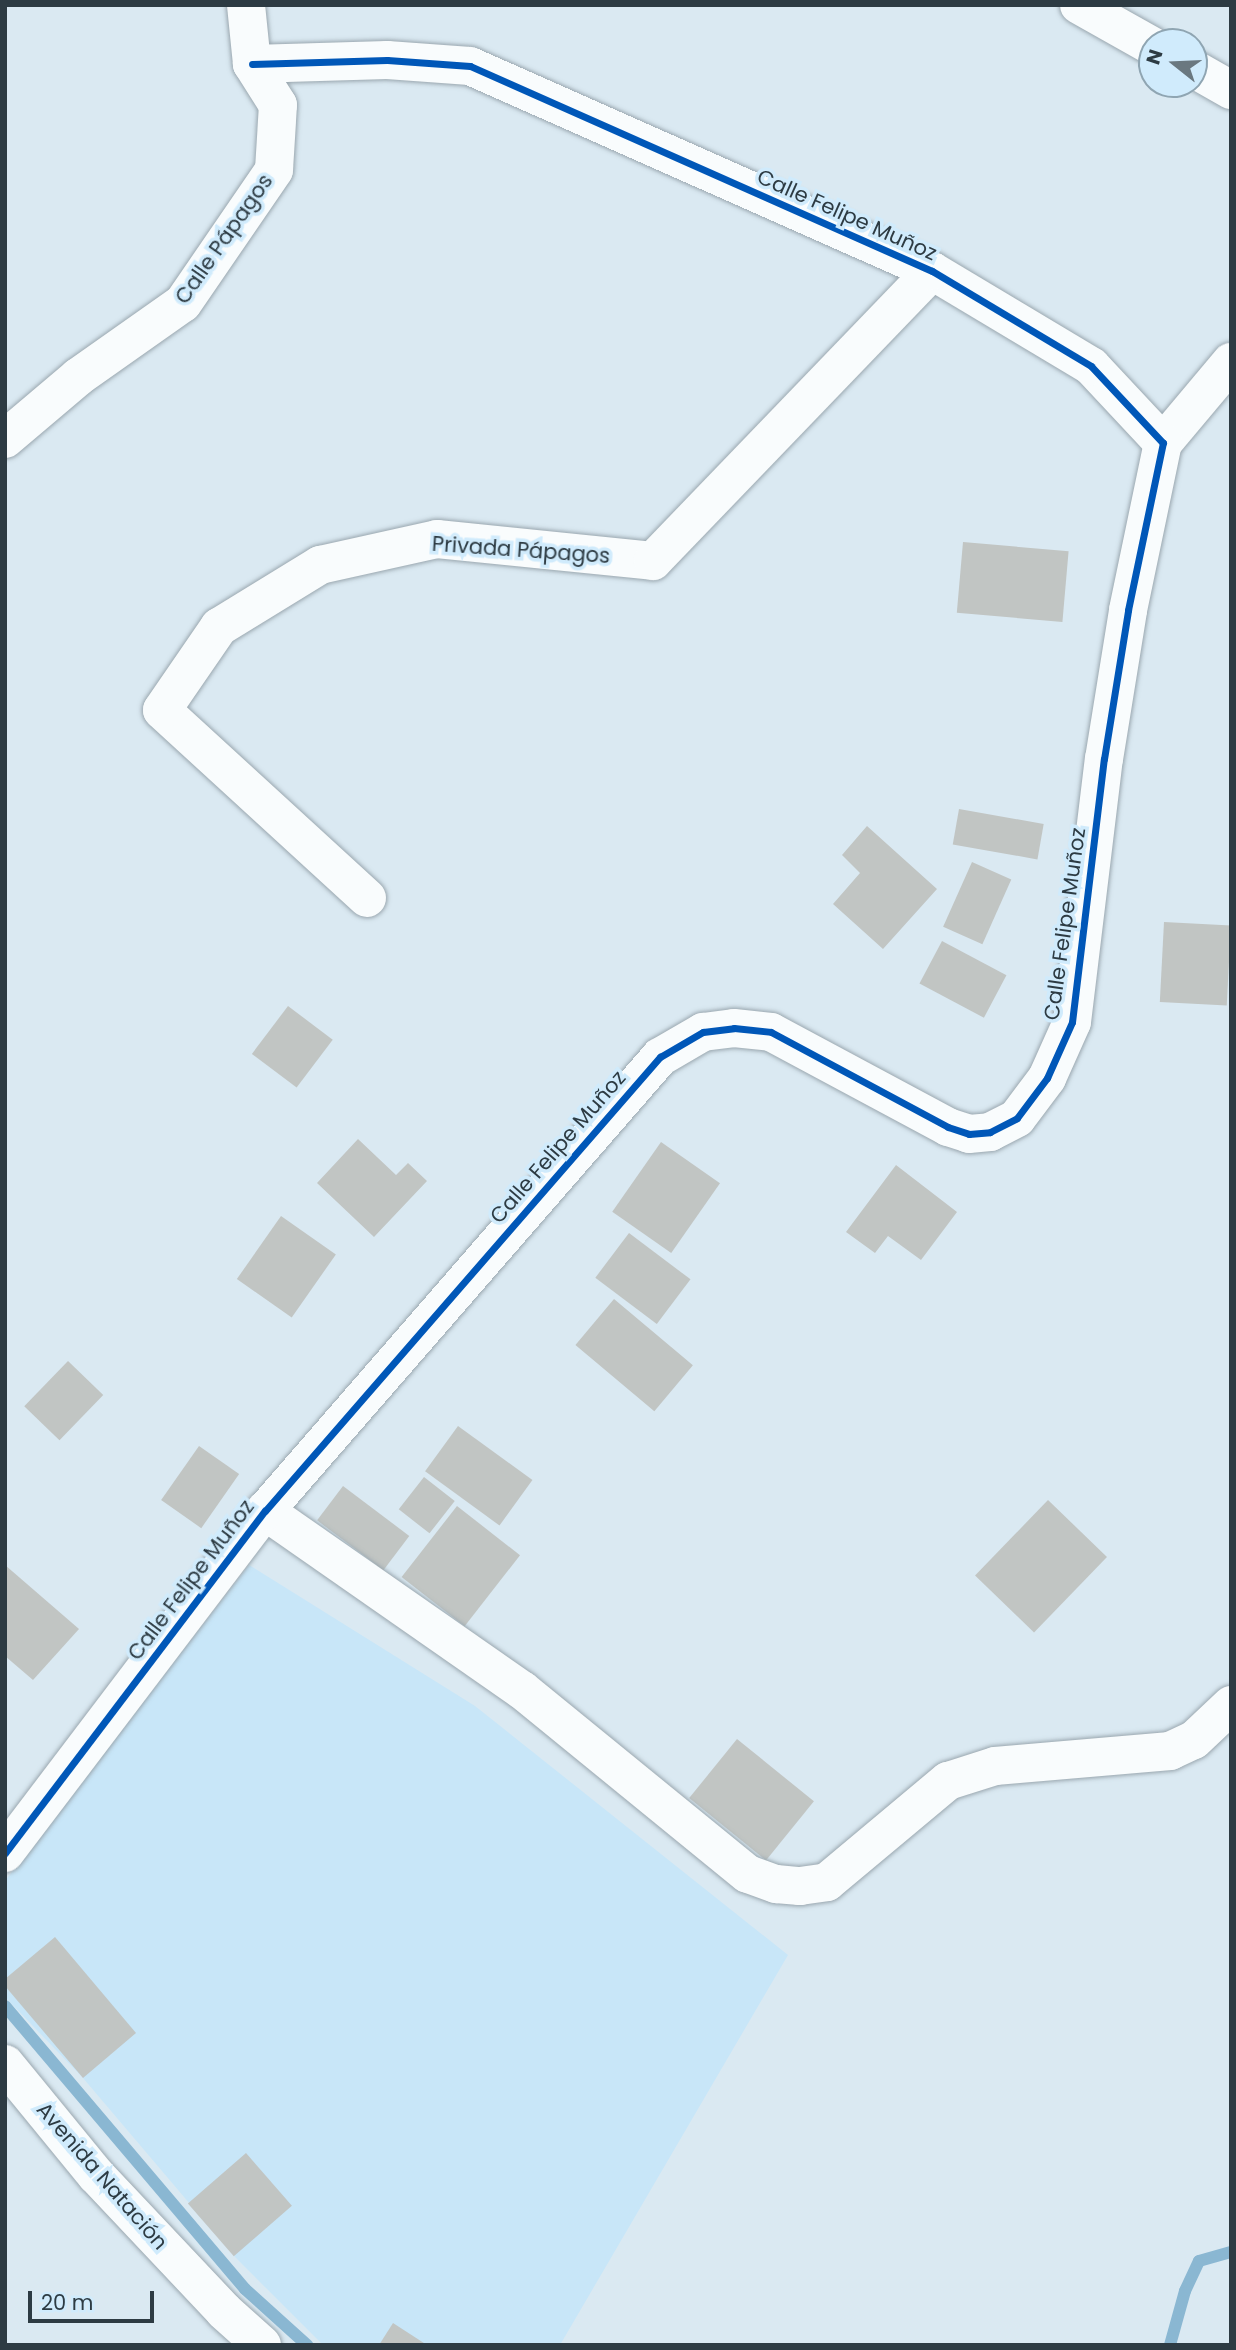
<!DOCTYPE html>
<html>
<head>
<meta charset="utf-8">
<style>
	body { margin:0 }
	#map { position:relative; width:1236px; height:2350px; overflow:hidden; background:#dae9f2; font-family:Poppins,sans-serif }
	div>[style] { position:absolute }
	.built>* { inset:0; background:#c8e6f8 }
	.stream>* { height:12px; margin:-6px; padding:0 6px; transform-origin:6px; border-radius:6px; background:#8ab7d2 }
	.building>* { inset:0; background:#c1c5c3; transform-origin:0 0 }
	.roads { filter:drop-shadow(0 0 2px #9aa7af) drop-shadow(0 0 2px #9aa7af) }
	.minor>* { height:38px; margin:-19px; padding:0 19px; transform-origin:19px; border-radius:19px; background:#f9fcfd }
	.cycleway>* { height:7px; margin:-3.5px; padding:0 3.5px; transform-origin:3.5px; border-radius:3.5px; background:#0057b8 }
	span { translate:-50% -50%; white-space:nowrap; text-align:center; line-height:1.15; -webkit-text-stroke:7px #d0ebfc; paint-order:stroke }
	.street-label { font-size:21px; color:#2d3b43 }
	.frame { position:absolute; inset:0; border:7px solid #2d3b43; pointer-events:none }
	.north { position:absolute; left:1138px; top:28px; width:70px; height:70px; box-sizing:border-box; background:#d0ebfc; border:2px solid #8fa5b2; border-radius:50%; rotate:288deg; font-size:19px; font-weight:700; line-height:28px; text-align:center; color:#2d3b43 }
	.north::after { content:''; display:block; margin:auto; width:24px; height:32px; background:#6a7880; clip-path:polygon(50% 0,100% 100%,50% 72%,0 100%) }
	.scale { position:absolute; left:28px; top:2291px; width:126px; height:32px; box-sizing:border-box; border:4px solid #2d3b43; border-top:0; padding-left:9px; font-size:21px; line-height:24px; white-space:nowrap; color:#2d3b43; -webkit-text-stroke:5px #d0ebfc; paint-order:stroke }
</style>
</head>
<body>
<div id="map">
	<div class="built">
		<div style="clip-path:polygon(249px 1565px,475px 1706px,788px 1955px,560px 2345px,323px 2345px,235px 2257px,83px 2078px,5px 1997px,5px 1881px)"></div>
	</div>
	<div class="stream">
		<div style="left:5px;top:2006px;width:371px;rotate:49.7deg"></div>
		<div style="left:245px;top:2289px;width:84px;rotate:42.1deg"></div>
		<div style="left:1170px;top:2345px;width:56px;rotate:-74.5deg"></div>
		<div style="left:1185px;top:2291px;width:33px;rotate:-65deg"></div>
		<div style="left:1199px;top:2261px;width:33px;rotate:-16deg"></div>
	</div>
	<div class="building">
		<div style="left:963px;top:542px;width:106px;height:71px;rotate:5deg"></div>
		<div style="left:959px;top:809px;width:86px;height:36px;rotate:10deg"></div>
		<div style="clip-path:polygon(867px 826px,937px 889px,883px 949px,833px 904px,860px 873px,842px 855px)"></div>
		<div style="left:972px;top:862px;width:43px;height:71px;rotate:24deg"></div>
		<div style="left:1164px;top:922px;width:67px;height:80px;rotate:3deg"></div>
		<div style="left:942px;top:941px;width:73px;height:48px;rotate:28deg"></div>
		<div style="left:288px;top:1006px;width:56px;height:60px;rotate:37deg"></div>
		<div style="clip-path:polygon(358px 1139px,396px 1175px,408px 1163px,427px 1181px,374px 1237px,317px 1183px)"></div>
		<div style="left:661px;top:1142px;width:72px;height:85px;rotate:35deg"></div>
		<div style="clip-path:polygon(896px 1165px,957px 1212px,921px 1260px,888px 1236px,875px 1253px,846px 1232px)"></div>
		<div style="left:281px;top:1216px;width:67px;height:77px;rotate:35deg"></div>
		<div style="left:629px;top:1233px;width:77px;height:56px;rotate:37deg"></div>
		<div style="left:614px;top:1299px;width:103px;height:60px;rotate:40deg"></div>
		<div style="left:68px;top:1361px;width:49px;height:63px;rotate:44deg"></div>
		<div style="left:458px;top:1426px;width:92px;height:56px;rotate:36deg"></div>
		<div style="left:199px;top:1446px;width:49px;height:66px;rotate:35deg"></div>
		<div style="left:424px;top:1477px;width:39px;height:41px;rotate:38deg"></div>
		<div style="left:343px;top:1486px;width:83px;height:43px;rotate:37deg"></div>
		<div style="left:1048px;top:1500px;width:82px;height:105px;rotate:44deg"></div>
		<div style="left:457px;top:1506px;width:80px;height:90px;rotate:38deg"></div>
		<div style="clip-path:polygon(5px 1565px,79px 1629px,33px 1680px,5px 1656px)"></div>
		<div style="left:737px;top:1739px;width:99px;height:76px;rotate:39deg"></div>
		<div style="clip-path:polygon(55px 1937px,136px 2033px,83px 2078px,5px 1986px,5px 1979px)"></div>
		<div style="left:246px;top:2153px;width:70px;height:77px;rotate:49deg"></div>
		<div style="clip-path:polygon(393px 2323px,427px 2345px,379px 2345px)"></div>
	</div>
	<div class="roads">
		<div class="minor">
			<div style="left:1079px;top:5px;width:84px;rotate:29.3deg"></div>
			<div style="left:1194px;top:69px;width:43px;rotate:29.6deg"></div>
			<div style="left:5px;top:439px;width:96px;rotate:-40.3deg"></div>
			<div style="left:78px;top:377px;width:128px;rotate:-35.2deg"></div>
			<div style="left:183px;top:303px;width:161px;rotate:-55.6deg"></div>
			<div style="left:274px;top:170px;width:65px;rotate:-86.5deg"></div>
			<div style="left:278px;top:105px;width:49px;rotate:-122.4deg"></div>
			<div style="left:252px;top:64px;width:59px;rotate:-95.8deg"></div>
			<div style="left:1163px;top:443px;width:106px;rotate:-50deg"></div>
			<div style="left:367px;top:898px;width:278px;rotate:-137.5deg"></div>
			<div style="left:162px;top:710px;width:101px;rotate:-55.5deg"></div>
			<div style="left:219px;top:627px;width:119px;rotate:-31.5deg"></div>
			<div style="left:320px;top:565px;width:120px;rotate:-12.5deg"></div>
			<div style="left:437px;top:539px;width:217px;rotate:5.8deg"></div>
			<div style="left:653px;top:561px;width:402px;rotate:-46.1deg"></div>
			<div style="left:265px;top:1511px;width:313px;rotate:34.9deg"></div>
			<div style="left:522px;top:1690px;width:291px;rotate:39.2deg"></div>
			<div style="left:748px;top:1874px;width:30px;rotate:20deg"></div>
			<div style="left:776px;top:1884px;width:24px;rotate:5deg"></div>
			<div style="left:800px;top:1886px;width:27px;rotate:-8deg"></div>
			<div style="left:827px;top:1882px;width:158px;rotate:-39.9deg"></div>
			<div style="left:948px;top:1781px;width:49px;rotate:-17.7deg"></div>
			<div style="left:995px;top:1766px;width:176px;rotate:-4.9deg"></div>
			<div style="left:1170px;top:1751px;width:26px;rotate:-25deg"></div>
			<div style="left:1194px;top:1740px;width:51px;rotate:-43.4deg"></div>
			<div style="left:5px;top:1853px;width:430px;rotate:-52.8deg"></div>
			<div style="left:265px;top:1511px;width:602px;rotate:-48.98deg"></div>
			<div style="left:660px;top:1057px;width:50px;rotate:-30.2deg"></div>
			<div style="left:703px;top:1032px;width:31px;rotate:-7deg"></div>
			<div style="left:734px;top:1028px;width:37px;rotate:6deg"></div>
			<div style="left:771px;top:1032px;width:201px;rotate:28.2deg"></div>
			<div style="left:948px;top:1127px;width:22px;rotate:18deg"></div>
			<div style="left:969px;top:1134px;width:21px;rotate:-5deg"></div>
			<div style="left:990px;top:1132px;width:30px;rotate:-27deg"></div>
			<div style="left:1017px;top:1118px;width:50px;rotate:-53.1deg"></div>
			<div style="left:1047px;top:1078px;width:61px;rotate:-65.9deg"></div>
			<div style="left:1072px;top:1022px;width:265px;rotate:-83.1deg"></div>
			<div style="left:1104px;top:759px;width:151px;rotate:-80.8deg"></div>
			<div style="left:1128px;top:610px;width:171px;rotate:-78.2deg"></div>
			<div style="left:1163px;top:443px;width:105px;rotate:-133.1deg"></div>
			<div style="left:1091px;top:366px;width:185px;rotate:-149.1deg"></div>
			<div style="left:932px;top:271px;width:505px;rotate:-156.07deg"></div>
			<div style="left:470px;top:66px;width:83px;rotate:-175.9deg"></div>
			<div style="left:387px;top:60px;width:135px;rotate:178.3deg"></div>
			<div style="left:5px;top:2064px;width:144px;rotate:50.7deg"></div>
			<div style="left:96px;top:2175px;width:187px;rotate:46.7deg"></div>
			<div style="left:224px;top:2311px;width:51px;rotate:41.8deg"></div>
		</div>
	</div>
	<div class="cycleway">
		<div style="left:5px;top:1853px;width:430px;rotate:-52.8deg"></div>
		<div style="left:265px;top:1511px;width:602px;rotate:-48.98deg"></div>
		<div style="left:660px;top:1057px;width:50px;rotate:-30.2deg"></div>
		<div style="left:703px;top:1032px;width:31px;rotate:-7deg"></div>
		<div style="left:734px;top:1028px;width:37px;rotate:6deg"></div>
		<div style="left:771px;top:1032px;width:201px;rotate:28.2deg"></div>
		<div style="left:948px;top:1127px;width:22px;rotate:18deg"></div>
		<div style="left:969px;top:1134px;width:21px;rotate:-5deg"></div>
		<div style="left:990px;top:1132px;width:30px;rotate:-27deg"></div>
		<div style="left:1017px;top:1118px;width:50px;rotate:-53.1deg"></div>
		<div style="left:1047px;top:1078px;width:61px;rotate:-65.9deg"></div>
		<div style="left:1072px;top:1022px;width:265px;rotate:-83.1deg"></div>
		<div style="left:1104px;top:759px;width:151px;rotate:-80.8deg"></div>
		<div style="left:1128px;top:610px;width:171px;rotate:-78.2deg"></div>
		<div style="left:1163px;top:443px;width:105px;rotate:-133.1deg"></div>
		<div style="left:1091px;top:366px;width:185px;rotate:-149.1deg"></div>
		<div style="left:932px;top:271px;width:505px;rotate:-156.07deg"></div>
		<div style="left:470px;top:66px;width:83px;rotate:-175.9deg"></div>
		<div style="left:387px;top:60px;width:135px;rotate:178.3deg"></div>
	</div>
	<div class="street-label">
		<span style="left:847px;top:215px;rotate:24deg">Calle Felipe Muñoz</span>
		<span style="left:224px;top:239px;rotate:-55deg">Calle Pápagos</span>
		<span style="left:521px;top:550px;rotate:4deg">Privada Pápagos</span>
		<span style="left:1065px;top:924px;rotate:-82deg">Calle Felipe Muñoz</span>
		<span style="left:558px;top:1147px;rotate:-49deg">Calle Felipe Muñoz</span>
		<span style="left:191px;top:1580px;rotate:-53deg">Calle Felipe Muñoz</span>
		<span style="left:102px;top:2176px;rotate:49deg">Avenida Natación</span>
	</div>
	<div class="frame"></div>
	<div class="north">N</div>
	<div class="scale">20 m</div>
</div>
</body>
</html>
